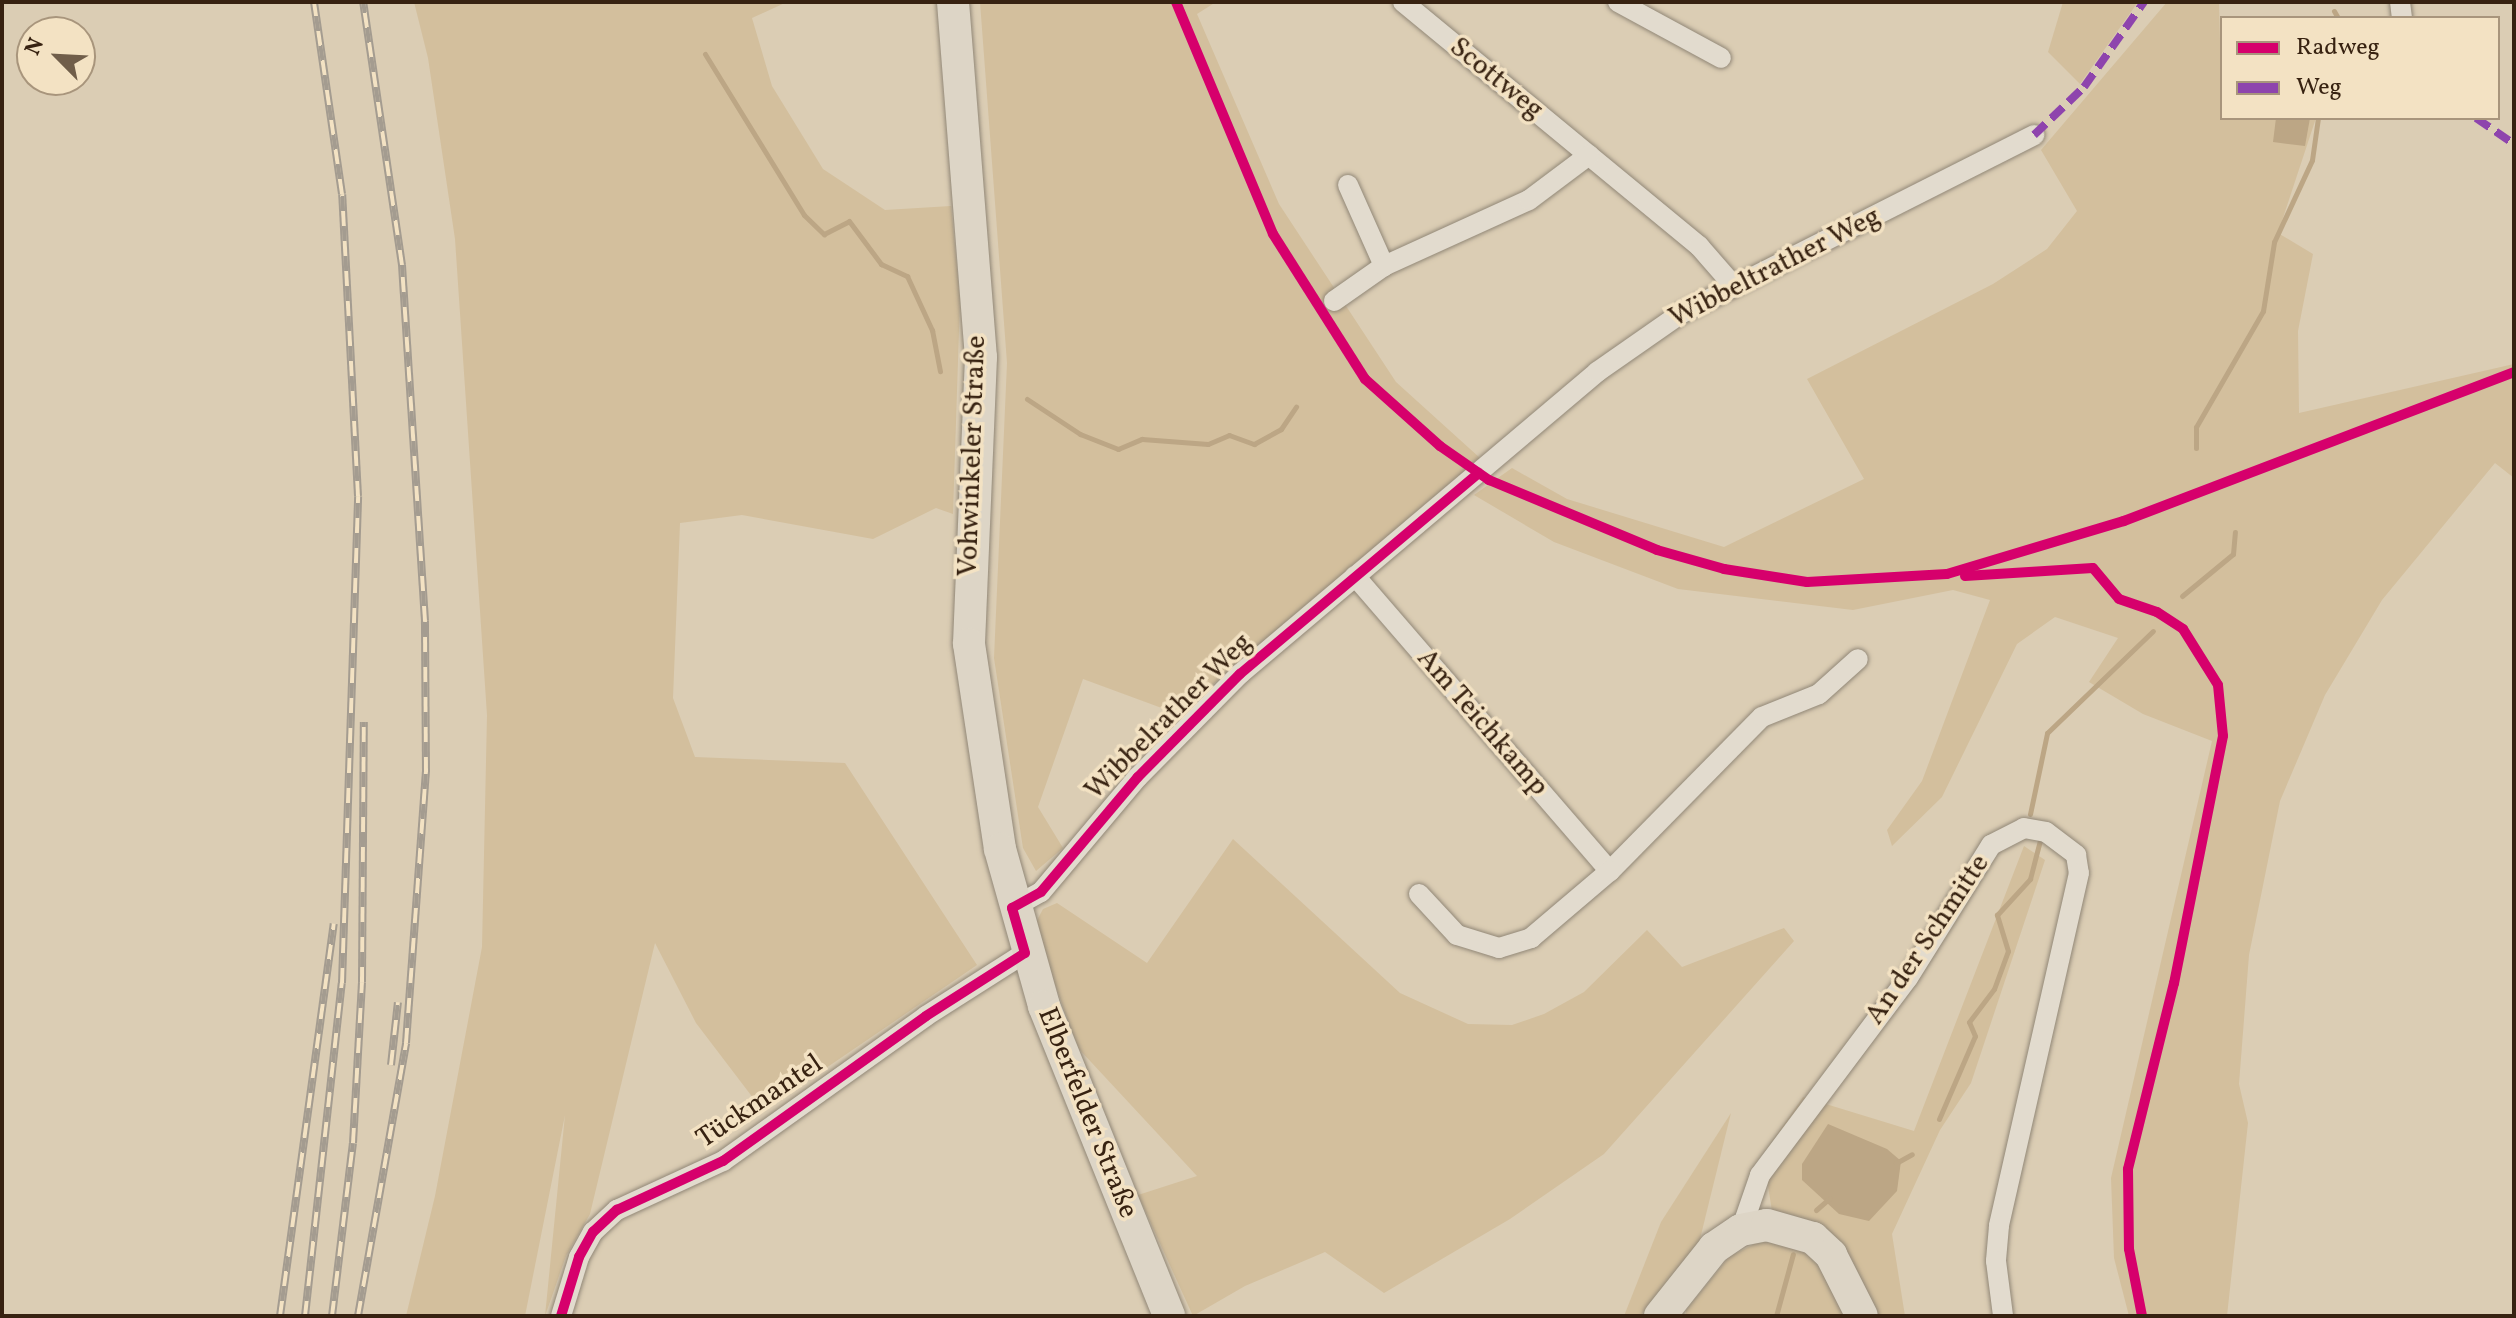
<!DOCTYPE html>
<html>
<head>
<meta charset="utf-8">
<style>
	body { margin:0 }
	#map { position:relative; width:2516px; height:1318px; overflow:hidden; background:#dbcdb4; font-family:Vollkorn,serif }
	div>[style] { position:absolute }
	.green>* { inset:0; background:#d3bf9d }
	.water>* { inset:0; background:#bca685 }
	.stream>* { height:5px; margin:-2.5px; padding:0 2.5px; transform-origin:2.5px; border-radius:2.5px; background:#bca685 }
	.roads { filter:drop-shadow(0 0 2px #918777) drop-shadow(0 0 2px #918777) }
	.street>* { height:20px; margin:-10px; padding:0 10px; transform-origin:10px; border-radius:10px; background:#e2dbce }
	.primary>* { height:32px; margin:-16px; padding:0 16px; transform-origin:16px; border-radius:16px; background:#ddd5c6 }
	.rail>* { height:8px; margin-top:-4px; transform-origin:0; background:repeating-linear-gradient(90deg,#f3e2c3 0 15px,#a49c90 0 30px); box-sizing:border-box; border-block:2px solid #a49c90 }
	.quiet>* { height:8px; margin-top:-4px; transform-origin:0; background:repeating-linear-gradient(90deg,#8e44ad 0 16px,transparent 0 24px) }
	.cycleway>* { height:10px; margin:-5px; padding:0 5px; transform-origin:5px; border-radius:5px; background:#d6006c }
	span { translate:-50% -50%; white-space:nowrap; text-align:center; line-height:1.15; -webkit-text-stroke:7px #f3e2c3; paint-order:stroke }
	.street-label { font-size:28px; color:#372211 }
	.frame { position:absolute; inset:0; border:4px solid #372211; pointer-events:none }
	.legend { position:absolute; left:2220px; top:16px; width:280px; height:104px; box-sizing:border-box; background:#f3e2c3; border:2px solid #a8957c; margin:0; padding:10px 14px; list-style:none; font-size:24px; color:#372211 }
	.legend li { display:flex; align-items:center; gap:16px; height:40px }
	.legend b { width:40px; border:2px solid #a8957c }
	.north { position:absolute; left:16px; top:16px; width:80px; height:80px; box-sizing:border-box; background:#f3e2c3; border:2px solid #a8957c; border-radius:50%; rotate:294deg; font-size:22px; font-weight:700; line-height:32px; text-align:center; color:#372211 }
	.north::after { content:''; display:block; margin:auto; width:28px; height:36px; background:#705e4a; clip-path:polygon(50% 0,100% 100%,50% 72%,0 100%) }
</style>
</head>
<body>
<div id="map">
	<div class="green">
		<div style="clip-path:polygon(414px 2px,787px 2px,752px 18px,772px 86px,823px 169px,885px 210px,951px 206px,960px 299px,953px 514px,936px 508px,873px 539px,742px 515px,680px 523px,673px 698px,695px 757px,845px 763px,977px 965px,763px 1111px,696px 1023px,655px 943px,590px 1214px,566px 1256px,545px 1316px,565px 1115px,525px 1316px,406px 1316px,435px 1196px,482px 947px,487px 715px,455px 239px,428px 58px)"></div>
		<div style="clip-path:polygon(980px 2px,1216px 2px,1197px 14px,1279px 204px,1396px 382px,1480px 458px,1178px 714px,1083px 679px,1038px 807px,1063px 848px,1036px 871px,1023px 848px,994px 658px,1007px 363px)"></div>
		<div style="clip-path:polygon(2063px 2px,2138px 2px,2080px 84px,2048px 52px)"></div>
		<div style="clip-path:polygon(2167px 2px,2219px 2px,2222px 118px,2316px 118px,2278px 233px,2313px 254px,2298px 331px,2299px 413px,2514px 364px,2514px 478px,2495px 463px,2382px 600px,2325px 695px,2280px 801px,2249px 955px,2239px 1084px,2248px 1123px,2227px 1316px,2129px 1316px,2114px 1258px,2111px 1178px,2212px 741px,2143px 714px,2089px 682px,2118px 638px,2055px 617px,2017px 644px,1942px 797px,1892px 846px,1887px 830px,1922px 781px,1990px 600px,1953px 590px,1853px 610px,1678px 589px,1554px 542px,1474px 495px,1512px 468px,1567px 499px,1724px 547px,1864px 479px,1807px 379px,1993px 284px,2047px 249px,2077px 211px,2041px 150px)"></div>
		<div style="clip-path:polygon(1233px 839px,1400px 993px,1468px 1024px,1512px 1025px,1544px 1014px,1584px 992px,1647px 930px,1682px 967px,1784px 928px,1794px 941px,1604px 1154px,1510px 1219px,1384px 1293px,1325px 1252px,1245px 1286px,1193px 1316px,1138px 1195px,1197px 1176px,1078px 1048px,1034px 926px,1043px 909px,1057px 903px,1147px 963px)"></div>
		<div style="clip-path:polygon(2024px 846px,2045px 860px,1971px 1083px,1940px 1130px,1892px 1234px,1905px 1316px,1686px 1316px,1686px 1310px,1729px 1257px,1764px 1239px,1777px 1243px,1763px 1154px,1803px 1097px,1914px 1131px)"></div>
		<div style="clip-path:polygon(1731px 1113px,1699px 1243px,1640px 1316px,1624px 1316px,1661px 1222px)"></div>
	</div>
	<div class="water">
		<div style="clip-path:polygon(2276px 118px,2310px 118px,2305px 146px,2273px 142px)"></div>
		<div style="clip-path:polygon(1828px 1124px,1887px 1149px,1901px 1161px,1897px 1191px,1869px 1221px,1839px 1214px,1802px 1180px,1802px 1164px)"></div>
	</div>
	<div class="stream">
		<div style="left:2334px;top:11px;width:8px;rotate:60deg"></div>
		<div style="left:705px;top:54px;width:189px;rotate:58.4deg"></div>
		<div style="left:804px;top:215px;width:28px;rotate:44deg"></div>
		<div style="left:824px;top:234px;width:28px;rotate:-27deg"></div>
		<div style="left:849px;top:221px;width:54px;rotate:53.3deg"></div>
		<div style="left:881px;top:264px;width:29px;rotate:25deg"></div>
		<div style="left:907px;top:276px;width:60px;rotate:65.2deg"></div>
		<div style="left:932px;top:330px;width:42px;rotate:79deg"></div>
		<div style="left:1027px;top:399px;width:64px;rotate:33.4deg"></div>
		<div style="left:1080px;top:434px;width:41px;rotate:21.5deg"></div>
		<div style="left:1118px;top:449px;width:26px;rotate:-23deg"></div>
		<div style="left:1142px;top:439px;width:66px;rotate:4.3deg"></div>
		<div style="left:1208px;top:444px;width:23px;rotate:-23deg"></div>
		<div style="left:1229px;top:435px;width:27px;rotate:20deg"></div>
		<div style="left:1254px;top:444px;width:31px;rotate:-29deg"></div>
		<div style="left:1281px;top:429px;width:27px;rotate:-56deg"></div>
		<div style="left:2196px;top:448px;width:21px;rotate:-90deg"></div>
		<div style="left:2196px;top:427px;width:134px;rotate:-60deg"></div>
		<div style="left:2263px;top:311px;width:70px;rotate:-80.9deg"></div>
		<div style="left:2274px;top:242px;width:90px;rotate:-65.1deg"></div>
		<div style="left:2312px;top:160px;width:42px;rotate:-81.9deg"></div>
		<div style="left:2182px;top:596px;width:66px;rotate:-39.5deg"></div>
		<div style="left:2233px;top:554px;width:22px;rotate:-85deg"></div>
		<div style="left:2030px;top:814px;width:83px;rotate:-78.1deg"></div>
		<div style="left:2047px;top:733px;width:147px;rotate:-43.9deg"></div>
		<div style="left:1939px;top:1119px;width:90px;rotate:-66.6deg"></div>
		<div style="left:1975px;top:1036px;width:15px;rotate:-113deg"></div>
		<div style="left:1969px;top:1022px;width:41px;rotate:-52.9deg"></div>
		<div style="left:1994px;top:989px;width:40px;rotate:-69.8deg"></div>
		<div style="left:2008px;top:951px;width:38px;rotate:-107deg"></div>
		<div style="left:1997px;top:915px;width:49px;rotate:-47.5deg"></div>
		<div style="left:2030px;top:879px;width:40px;rotate:-75.6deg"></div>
		<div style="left:1896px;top:1163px;width:18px;rotate:-29deg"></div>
		<div style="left:1816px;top:1210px;width:18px;rotate:-41deg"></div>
		<div style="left:1776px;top:1316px;width:64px;rotate:-74.7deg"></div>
	</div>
	<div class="roads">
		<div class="street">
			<div style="left:1403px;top:2px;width:384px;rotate:39.5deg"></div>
			<div style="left:1699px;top:246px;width:52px;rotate:48.9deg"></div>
			<div style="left:1618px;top:2px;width:117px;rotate:28.5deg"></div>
			<div style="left:2400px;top:2px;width:16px;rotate:83deg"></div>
			<div style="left:1348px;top:185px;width:89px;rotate:66deg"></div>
			<div style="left:1334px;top:301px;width:61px;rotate:-35deg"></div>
			<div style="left:1384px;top:266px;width:159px;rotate:-24.5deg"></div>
			<div style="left:1529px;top:200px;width:75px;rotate:-36.9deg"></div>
			<div style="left:1355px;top:576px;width:390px;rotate:49.2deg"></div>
			<div style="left:1610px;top:871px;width:216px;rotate:-45.4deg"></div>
			<div style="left:1762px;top:717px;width:61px;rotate:-22deg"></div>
			<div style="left:1819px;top:694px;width:52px;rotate:-41.9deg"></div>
			<div style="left:1419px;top:894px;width:56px;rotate:47.2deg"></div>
			<div style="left:1457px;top:935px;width:44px;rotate:17.2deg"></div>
			<div style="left:1499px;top:948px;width:34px;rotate:-17deg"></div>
			<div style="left:1531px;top:938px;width:104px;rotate:-40.3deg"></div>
			<div style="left:1012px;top:908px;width:33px;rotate:-29deg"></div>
			<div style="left:1041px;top:892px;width:150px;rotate:-49.9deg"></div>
			<div style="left:1138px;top:777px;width:145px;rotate:-45.3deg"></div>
			<div style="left:1240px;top:674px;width:468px;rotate:-40.2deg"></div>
			<div style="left:1597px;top:372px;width:101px;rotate:-34.9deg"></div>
			<div style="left:1680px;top:314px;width:397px;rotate:-26.8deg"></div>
			<div style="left:1741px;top:1230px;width:58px;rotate:-70.9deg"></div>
			<div style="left:1760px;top:1175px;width:246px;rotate:-53.1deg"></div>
			<div style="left:1908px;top:978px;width:157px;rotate:-58deg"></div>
			<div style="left:1991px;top:845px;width:37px;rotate:-27deg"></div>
			<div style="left:2024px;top:828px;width:22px;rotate:10deg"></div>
			<div style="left:2046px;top:832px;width:38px;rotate:37deg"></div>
			<div style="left:2076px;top:855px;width:18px;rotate:81deg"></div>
			<div style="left:2079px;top:873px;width:362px;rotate:102.8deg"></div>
			<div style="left:1999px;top:1226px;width:35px;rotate:95deg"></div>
			<div style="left:1996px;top:1261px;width:55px;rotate:82.7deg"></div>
			<div style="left:561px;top:1316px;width:62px;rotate:-73deg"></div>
			<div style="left:579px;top:1257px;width:29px;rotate:-61deg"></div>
			<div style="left:593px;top:1232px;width:33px;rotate:-43deg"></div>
			<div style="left:617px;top:1210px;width:117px;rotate:-24.8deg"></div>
			<div style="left:723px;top:1161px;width:249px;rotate:-35.5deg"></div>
			<div style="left:926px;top:1016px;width:117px;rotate:-32.5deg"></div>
		</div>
		<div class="primary">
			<div style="left:953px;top:2px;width:356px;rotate:85.5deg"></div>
			<div style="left:981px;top:357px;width:287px;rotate:92.4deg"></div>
			<div style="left:969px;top:644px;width:207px;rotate:81.4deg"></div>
			<div style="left:1000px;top:849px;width:163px;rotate:74.3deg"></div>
			<div style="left:1044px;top:1006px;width:334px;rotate:68deg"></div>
			<div style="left:1660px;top:1316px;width:87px;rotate:-51.5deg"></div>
			<div style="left:1714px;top:1248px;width:32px;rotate:-34deg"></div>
			<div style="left:1741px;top:1230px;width:26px;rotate:-11deg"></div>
			<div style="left:1767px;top:1225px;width:48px;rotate:15.8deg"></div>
			<div style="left:1813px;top:1238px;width:25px;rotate:43deg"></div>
			<div style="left:1831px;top:1255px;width:68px;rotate:63.1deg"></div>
		</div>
	</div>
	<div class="rail">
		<div style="left:391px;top:1065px;width:63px;rotate:-83.7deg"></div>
		<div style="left:280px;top:1316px;width:396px;rotate:-82.2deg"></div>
		<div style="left:305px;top:1316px;width:335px;rotate:-83.7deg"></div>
		<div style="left:342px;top:983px;width:487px;rotate:-88.1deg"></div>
		<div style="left:358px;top:496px;width:302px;rotate:-93deg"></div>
		<div style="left:342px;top:194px;width:194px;rotate:-98.3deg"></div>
		<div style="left:332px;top:1316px;width:174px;rotate:-83.1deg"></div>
		<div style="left:353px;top:1143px;width:161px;rotate:-86.8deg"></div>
		<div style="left:362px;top:982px;width:260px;rotate:-89.6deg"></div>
		<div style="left:358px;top:1316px;width:277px;rotate:-80deg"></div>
		<div style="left:406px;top:1043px;width:272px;rotate:-85.8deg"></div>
		<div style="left:426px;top:772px;width:151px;rotate:-90.4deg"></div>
		<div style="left:425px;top:621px;width:357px;rotate:-93.7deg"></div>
		<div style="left:402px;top:265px;width:266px;rotate:-98.4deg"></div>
	</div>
	<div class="quiet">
		<div style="left:2476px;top:118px;width:46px;rotate:34.4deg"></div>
		<div style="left:2034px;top:135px;width:69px;rotate:-43.8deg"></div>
		<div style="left:2084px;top:87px;width:104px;rotate:-54.8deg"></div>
	</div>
	<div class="cycleway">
		<div style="left:1176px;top:2px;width:251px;rotate:67.3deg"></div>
		<div style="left:1273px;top:234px;width:172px;rotate:57.6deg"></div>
		<div style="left:1365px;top:379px;width:101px;rotate:41.8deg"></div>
		<div style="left:1440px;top:446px;width:60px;rotate:34.8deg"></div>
		<div style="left:1489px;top:480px;width:182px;rotate:22.6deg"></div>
		<div style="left:1657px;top:550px;width:70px;rotate:15.8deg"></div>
		<div style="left:1724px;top:569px;width:84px;rotate:8.9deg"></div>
		<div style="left:1807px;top:582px;width:140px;rotate:-3.3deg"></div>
		<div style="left:1947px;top:574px;width:185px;rotate:-16.7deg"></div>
		<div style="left:2124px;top:521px;width:417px;rotate:-20.9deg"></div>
		<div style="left:1965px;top:576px;width:128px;rotate:-3.6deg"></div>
		<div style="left:2093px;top:568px;width:40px;rotate:50deg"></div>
		<div style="left:2119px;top:599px;width:40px;rotate:18.9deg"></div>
		<div style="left:2157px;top:612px;width:31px;rotate:33deg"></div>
		<div style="left:2183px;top:629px;width:66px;rotate:58deg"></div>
		<div style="left:2218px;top:685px;width:51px;rotate:84.4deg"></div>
		<div style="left:2223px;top:736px;width:252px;rotate:101.2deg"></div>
		<div style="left:2174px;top:983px;width:192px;rotate:103.9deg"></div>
		<div style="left:2128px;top:1169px;width:80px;rotate:89.3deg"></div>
		<div style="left:2129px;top:1249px;width:68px;rotate:79deg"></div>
		<div style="left:561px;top:1316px;width:62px;rotate:-73deg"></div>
		<div style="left:579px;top:1257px;width:29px;rotate:-61deg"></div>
		<div style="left:593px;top:1232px;width:33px;rotate:-43deg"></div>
		<div style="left:617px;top:1210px;width:117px;rotate:-24.8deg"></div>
		<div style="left:723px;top:1161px;width:249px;rotate:-35.5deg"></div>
		<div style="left:926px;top:1016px;width:117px;rotate:-32.5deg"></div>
		<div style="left:1025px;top:953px;width:47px;rotate:-106.1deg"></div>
		<div style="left:1012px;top:908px;width:33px;rotate:-29deg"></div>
		<div style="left:1041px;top:892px;width:150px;rotate:-49.9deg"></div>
		<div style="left:1138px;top:777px;width:145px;rotate:-45.3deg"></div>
		<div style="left:1240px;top:674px;width:312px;rotate:-40.1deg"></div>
	</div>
	<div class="street-label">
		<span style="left:1496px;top:79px;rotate:39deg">Scottweg</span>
		<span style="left:1775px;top:268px;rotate:-27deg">Wibbeltrather Weg</span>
		<span style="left:973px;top:456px;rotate:-88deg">Vohwinkeler Straße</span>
		<span style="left:1169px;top:717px;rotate:-45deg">Wibbelrather Weg</span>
		<span style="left:1482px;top:723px;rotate:49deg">Am Teichkamp</span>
		<span style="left:1928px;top:940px;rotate:-56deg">An der Schmitte</span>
		<span style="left:760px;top:1102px;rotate:-34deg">Tückmantel</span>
		<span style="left:1087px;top:1113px;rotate:68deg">Elberfelder Straße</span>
	</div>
	<div class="frame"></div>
	<ul class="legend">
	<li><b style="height:10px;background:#d6006c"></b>Radweg</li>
	<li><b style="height:10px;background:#8e44ad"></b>Weg</li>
	</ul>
	<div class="north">N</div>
</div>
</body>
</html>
